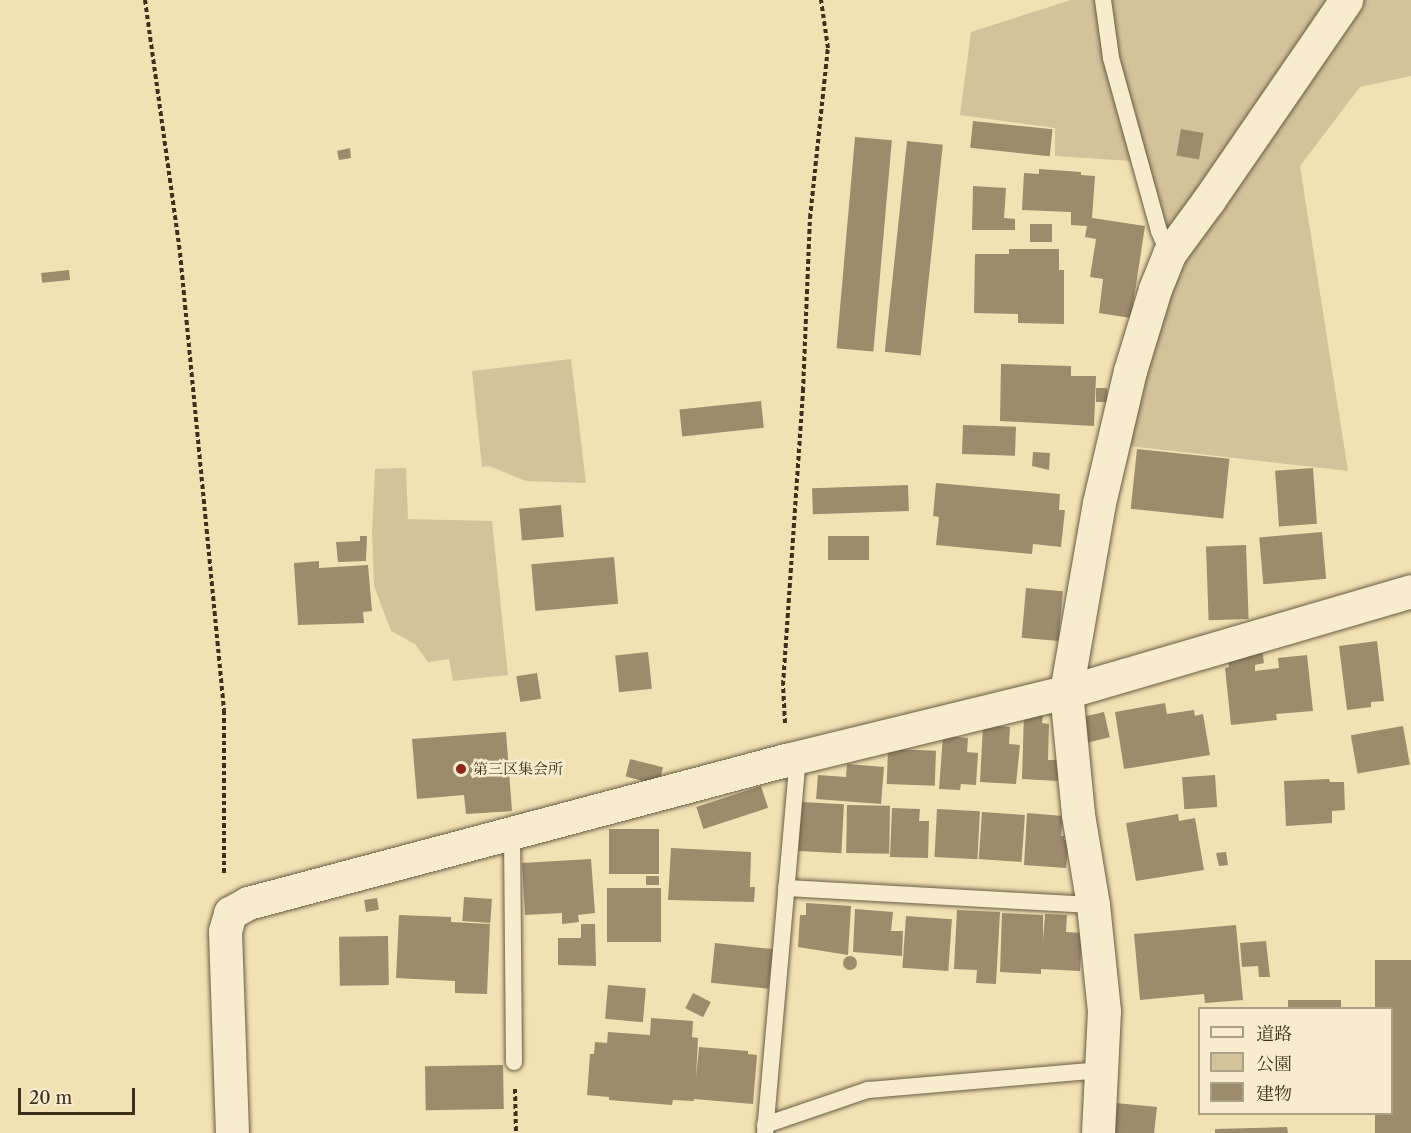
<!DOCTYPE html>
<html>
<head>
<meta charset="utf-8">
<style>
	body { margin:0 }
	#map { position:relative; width:1411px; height:1133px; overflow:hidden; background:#f2e1b3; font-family:"Libre Caslon Text","Noto Serif JP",serif }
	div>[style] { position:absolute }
	.green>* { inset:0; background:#d3c39a }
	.building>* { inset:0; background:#9c8c6c; transform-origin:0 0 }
	.round { border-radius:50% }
	.path>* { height:4px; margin-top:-2px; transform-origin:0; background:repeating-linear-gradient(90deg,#3e2f1f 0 4.5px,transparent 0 7.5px) }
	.roads { filter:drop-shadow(0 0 2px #6b5c44) drop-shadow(0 0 2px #6b5c44) }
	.service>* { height:16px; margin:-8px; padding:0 8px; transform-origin:8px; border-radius:8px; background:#f7ecce }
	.minor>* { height:33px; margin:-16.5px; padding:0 16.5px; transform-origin:16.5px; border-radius:16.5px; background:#f7ecce }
	.dots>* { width:16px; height:16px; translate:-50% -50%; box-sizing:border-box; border:3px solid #f7ecce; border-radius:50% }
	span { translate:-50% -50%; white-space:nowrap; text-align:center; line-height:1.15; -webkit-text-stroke:5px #f7ecce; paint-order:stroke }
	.poi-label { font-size:15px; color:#3e2f1f }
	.left { translate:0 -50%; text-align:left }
	.legend { position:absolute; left:1198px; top:1007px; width:195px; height:108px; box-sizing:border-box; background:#f7ecce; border:2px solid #ada088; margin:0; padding:8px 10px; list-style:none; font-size:18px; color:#3e2f1f }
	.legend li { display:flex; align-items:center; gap:12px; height:30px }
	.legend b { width:30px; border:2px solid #ada088 }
	.scale { position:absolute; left:18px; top:1088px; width:117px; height:27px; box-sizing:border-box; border:3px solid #3e2f1f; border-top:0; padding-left:8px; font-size:18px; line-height:21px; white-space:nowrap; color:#3e2f1f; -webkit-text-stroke:4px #f7ecce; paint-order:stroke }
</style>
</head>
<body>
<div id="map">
	<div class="green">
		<div style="clip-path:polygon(1071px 0,1095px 0,1108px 79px,1131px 161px,1055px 156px,1055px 128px,960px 115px,971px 32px)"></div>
		<div style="clip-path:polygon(1108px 0,1330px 0,1176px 230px,1163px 227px,1118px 58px)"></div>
		<div style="clip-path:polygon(1355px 0,1411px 0,1411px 76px,1360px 87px,1300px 166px,1348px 471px,1129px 446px,1154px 309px)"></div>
		<div style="clip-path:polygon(571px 359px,586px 483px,526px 481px,489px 466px,482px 467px,472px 371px)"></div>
		<div style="clip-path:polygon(406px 468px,408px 519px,492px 521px,508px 675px,453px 681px,449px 659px,428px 662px,415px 644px,391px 631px,374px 586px,372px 533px,375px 469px)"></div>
	</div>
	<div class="building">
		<div style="left:973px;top:121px;width:80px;height:27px;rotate:6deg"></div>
		<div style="left:1181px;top:129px;width:23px;height:27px;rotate:10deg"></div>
		<div style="left:855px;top:137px;width:37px;height:212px;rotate:5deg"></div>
		<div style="left:907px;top:141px;width:36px;height:212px;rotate:6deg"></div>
		<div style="clip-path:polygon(350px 148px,351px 158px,339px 160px,337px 151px)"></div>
		<div style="clip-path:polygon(1039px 169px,1081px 172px,1081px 175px,1095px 176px,1092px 218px,1145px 226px,1131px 318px,1099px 313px,1103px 279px,1090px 277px,1096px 239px,1085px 237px,1087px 226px,1071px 225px,1071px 212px,1022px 210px,1024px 173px,1039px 174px)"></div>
		<div style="clip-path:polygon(973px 186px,1006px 188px,1004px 218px,1015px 219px,1015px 230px,972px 230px)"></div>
		<div style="left:1030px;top:224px;width:22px;height:18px"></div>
		<div style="clip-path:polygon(1009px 249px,1059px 249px,1059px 270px,1064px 270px,1064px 324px,1018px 323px,1018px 314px,974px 313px,975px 254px,1009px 254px)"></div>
		<div style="left:69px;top:270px;width:10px;height:28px;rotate:84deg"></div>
		<div style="clip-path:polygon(1001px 364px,1071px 366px,1071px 376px,1096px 376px,1094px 426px,1000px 421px)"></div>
		<div style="left:1107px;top:388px;width:14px;height:11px;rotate:90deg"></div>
		<div style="left:761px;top:401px;width:27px;height:82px;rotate:84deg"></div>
		<div style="left:963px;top:425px;width:53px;height:29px;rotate:2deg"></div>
		<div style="left:1137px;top:449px;width:93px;height:60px;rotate:6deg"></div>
		<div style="clip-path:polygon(1033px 452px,1050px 453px,1049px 470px,1032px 466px)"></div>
		<div style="left:1313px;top:468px;width:56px;height:38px;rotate:86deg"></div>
		<div style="clip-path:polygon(936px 483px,1060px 494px,1059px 510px,1065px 510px,1061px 547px,1033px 544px,1032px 554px,936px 545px,939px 517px,933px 516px)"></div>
		<div style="left:908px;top:485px;width:26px;height:96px;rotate:88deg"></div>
		<div style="left:561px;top:505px;width:32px;height:42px;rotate:85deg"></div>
		<div style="left:1322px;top:532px;width:47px;height:63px;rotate:85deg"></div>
		<div style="clip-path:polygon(360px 536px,367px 536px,366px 561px,338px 562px,336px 542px,360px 541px)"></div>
		<div style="left:828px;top:536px;width:41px;height:24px"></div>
		<div style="left:1246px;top:545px;width:74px;height:40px;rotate:88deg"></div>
		<div style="left:614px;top:557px;width:47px;height:83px;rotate:85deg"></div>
		<div style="clip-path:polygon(319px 561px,319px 568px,368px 565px,372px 611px,363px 612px,364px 623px,298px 625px,294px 563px)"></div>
		<div style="left:1026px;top:588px;width:37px;height:50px;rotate:5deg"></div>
		<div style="clip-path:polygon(1377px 641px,1384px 701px,1371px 702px,1371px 707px,1347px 710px,1339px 646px)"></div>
		<div style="clip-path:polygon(1262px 649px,1264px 663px,1255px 665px,1255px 671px,1279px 668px,1278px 658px,1307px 655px,1313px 711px,1276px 714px,1277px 720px,1231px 725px,1225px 668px,1229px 667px,1227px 654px)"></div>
		<div style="left:648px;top:652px;width:37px;height:33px;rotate:84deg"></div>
		<div style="left:537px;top:673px;width:26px;height:21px;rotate:81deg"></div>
		<div style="clip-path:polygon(1165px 703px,1167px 714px,1194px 710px,1195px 716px,1203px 714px,1210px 755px,1124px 769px,1115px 712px)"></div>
		<div style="clip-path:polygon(1024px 712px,1043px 713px,1042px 723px,1049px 724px,1048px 760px,1058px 760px,1058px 781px,1022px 779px)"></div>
		<div style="left:1104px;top:712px;width:26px;height:27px;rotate:77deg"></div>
		<div style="clip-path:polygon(983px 725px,1010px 727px,1009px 744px,1020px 745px,1016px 784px,980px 782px)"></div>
		<div style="left:1403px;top:726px;width:39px;height:53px;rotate:80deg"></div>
		<div style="clip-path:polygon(506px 732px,512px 811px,466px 814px,464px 795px,417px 799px,412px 739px)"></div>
		<div style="clip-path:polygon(943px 736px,968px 738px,967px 752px,978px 753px,976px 785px,961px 784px,960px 790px,939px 789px)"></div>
		<div style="left:888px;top:749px;width:48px;height:35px;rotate:2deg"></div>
		<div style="left:630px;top:759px;width:34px;height:18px;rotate:14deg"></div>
		<div style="clip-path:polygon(847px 764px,884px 767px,881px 804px,816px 799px,818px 775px,846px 777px)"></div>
		<div style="left:1215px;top:775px;width:32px;height:33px;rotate:86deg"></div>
		<div style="clip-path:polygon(1329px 779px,1330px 782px,1344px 782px,1345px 810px,1332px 811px,1332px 823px,1286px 826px,1284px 781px)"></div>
		<div style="left:761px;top:786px;width:23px;height:68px;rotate:72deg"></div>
		<div style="left:801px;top:802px;width:43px;height:49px;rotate:3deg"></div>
		<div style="left:847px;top:805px;width:43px;height:48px;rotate:1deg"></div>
		<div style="clip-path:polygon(892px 808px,920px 809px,919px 821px,929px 821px,928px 858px,890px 857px)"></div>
		<div style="left:937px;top:809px;width:43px;height:48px;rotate:3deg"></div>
		<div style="left:982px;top:812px;width:43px;height:47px;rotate:4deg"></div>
		<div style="clip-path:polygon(1027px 813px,1063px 816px,1061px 836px,1065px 836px,1064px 840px,1069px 840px,1066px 868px,1024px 865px)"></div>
		<div style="clip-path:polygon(1178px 814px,1179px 821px,1195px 818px,1204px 870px,1136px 881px,1126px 823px)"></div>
		<div style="left:609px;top:829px;width:50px;height:45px"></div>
		<div style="clip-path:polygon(671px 848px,751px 852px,750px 887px,755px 887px,754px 902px,668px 900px)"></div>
		<div style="clip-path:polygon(1226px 852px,1228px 865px,1219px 866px,1216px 853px)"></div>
		<div style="clip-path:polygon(591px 859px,595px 913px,578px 915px,579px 922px,562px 924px,562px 913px,525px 915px,522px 863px)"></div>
		<div style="left:646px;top:876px;width:13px;height:9px"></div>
		<div style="left:607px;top:888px;width:54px;height:54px"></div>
		<div style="left:464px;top:897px;width:28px;height:24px;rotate:4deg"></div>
		<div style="left:377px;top:898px;width:12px;height:13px;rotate:81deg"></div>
		<div style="clip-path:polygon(806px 903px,851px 906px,848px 955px,798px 947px,800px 915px,806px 915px)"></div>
		<div style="clip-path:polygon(855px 909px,893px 912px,891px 931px,903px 931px,902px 956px,853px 952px)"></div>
		<div style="clip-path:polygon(957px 910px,1000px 912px,996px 984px,976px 983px,977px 970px,954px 969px)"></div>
		<div style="clip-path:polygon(1002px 913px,1043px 915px,1043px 941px,1045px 914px,1067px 915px,1066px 932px,1082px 933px,1080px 971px,1041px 969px,1041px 974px,1000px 972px)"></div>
		<div style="clip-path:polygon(399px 915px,451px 917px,451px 922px,490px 924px,487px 994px,455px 993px,455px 981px,396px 978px)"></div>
		<div style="left:906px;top:916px;width:46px;height:52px;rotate:4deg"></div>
		<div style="clip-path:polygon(581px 924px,595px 924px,596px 966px,558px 965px,558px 938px,581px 938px)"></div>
		<div style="clip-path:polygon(1236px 925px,1243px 1000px,1205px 1003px,1204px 994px,1140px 1000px,1134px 934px)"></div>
		<div style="left:388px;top:936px;width:49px;height:49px;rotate:89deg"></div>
		<div style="clip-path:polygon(1266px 941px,1270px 977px,1259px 977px,1258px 966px,1242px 967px,1240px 943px)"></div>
		<div style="left:715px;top:943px;width:58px;height:40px;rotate:6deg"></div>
		<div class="round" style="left:843px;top:956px;width:14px;height:14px"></div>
		<div style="clip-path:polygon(1375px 960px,1411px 960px,1411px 1133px,1375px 1133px,1375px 1114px,1392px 1114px,1392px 1008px,1375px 1008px)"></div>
		<div style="left:608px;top:985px;width:38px;height:34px;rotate:5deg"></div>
		<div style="left:693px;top:993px;width:20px;height:17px;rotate:27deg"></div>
		<div style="left:1341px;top:1000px;width:8px;height:53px;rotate:90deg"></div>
		<div style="clip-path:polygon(651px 1018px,693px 1021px,692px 1037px,698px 1038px,696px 1078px,699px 1047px,748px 1051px,748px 1054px,757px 1055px,753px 1104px,694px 1099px,694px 1101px,673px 1100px,672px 1105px,609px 1100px,609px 1097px,587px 1095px,590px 1054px,594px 1054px,595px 1042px,607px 1043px,608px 1032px,650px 1035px)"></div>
		<div style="left:503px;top:1065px;width:44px;height:78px;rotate:89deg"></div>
		<div style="clip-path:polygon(1116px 1103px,1157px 1107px,1154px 1133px,1113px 1133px)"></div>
		<div style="clip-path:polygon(1287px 1127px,1288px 1133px,1215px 1133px,1215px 1129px)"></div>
	</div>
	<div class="path">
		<div style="left:145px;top:0;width:255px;rotate:82.1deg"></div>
		<div style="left:180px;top:253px;width:460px;rotate:84.5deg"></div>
		<div style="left:224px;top:711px;width:164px;rotate:90deg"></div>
		<div style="left:785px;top:723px;width:38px;rotate:-93deg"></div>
		<div style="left:783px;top:685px;width:295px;rotate:-86.1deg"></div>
		<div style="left:803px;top:391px;width:173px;rotate:-87.7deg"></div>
		<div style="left:810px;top:218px;width:171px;rotate:-84deg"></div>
		<div style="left:828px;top:48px;width:49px;rotate:-98.3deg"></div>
		<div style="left:515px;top:1089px;width:44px;rotate:88.7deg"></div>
	</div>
	<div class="roads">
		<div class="service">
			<div style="left:1103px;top:0;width:59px;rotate:82.1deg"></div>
			<div style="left:1111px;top:58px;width:180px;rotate:74.5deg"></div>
			<div style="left:1159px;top:231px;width:25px;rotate:67deg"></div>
			<div style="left:512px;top:834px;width:228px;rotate:89.5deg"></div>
			<div style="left:786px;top:888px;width:307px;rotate:3.2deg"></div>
			<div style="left:765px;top:1125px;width:109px;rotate:-18.8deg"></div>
			<div style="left:868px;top:1090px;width:235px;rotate:-4.9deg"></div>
			<div style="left:765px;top:1133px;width:377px;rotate:-85deg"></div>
		</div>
		<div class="minor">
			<div style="left:232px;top:1133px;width:202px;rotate:-92deg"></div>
			<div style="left:225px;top:931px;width:19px;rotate:-74deg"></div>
			<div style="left:230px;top:913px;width:21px;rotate:-29deg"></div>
			<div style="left:248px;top:903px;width:557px;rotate:-14.89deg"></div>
			<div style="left:786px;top:760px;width:288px;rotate:-13.7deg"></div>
			<div style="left:1066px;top:692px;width:359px;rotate:-16.3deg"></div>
			<div style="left:1098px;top:1133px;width:122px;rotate:-87.2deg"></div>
			<div style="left:1104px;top:1011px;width:107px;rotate:-95.9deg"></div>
			<div style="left:1093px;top:905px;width:92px;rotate:-99.4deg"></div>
			<div style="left:1078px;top:814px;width:123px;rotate:-95.6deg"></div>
			<div style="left:1066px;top:692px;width:192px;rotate:-80.1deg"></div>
			<div style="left:1099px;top:503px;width:136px;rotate:-76.8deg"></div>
			<div style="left:1130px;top:371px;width:86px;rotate:-73deg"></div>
			<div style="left:1155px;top:289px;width:38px;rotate:-68deg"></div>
			<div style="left:1169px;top:254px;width:66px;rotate:-53.7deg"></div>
			<div style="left:1208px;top:201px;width:244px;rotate:-55.5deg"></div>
		</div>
	</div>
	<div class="dots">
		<div style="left:461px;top:769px;background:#8f2418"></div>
	</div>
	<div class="poi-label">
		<span class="left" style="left:473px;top:769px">第三区集会所</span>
	</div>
	<ul class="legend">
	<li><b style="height:8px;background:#f7ecce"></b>道路</li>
	<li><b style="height:16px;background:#d3c39a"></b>公園</li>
	<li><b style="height:16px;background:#9c8c6c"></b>建物</li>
	</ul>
	<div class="scale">20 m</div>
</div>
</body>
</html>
